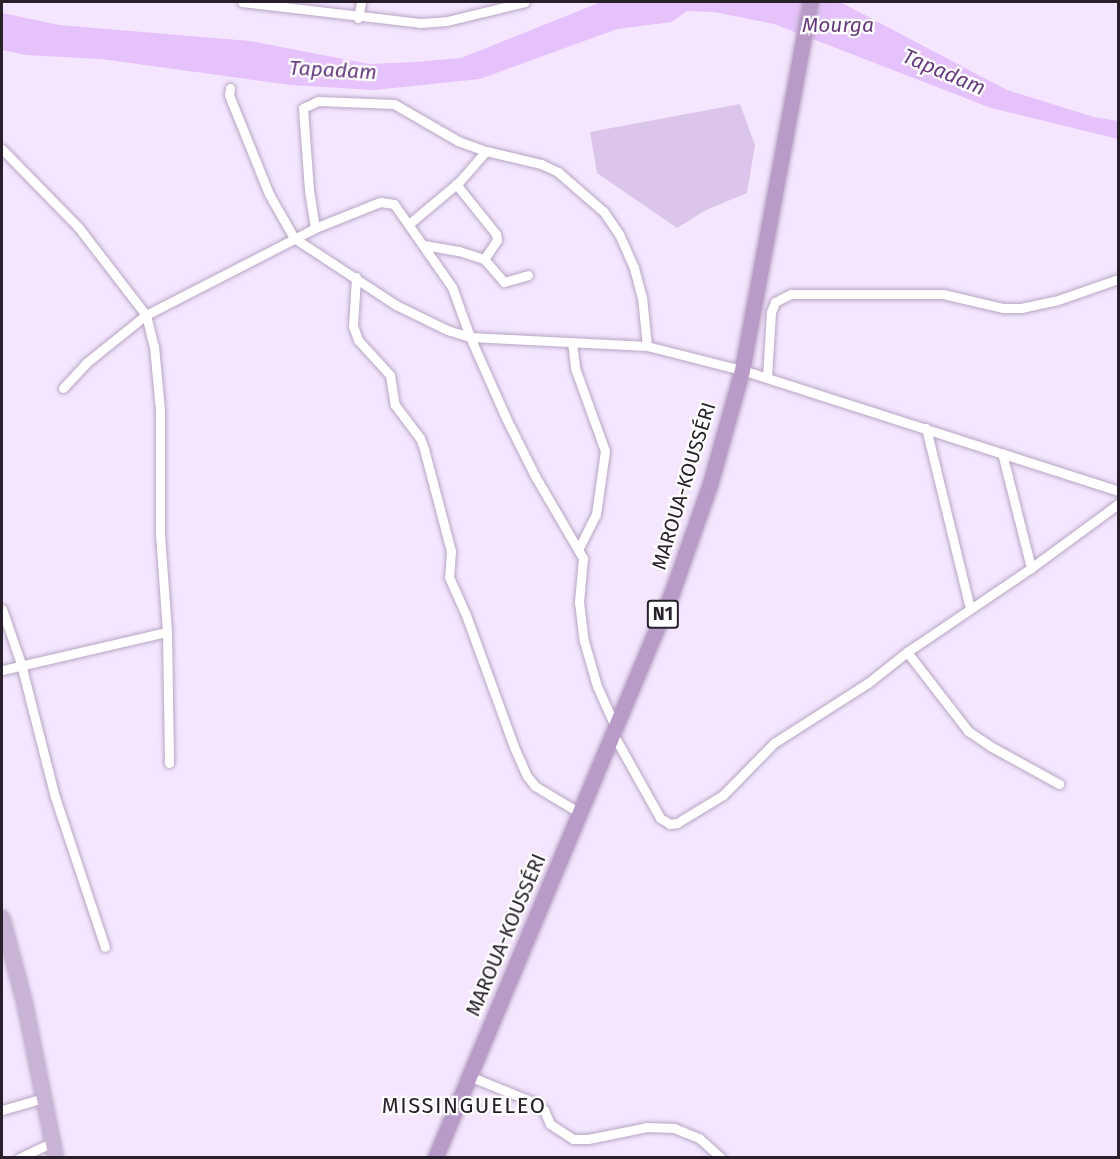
<!DOCTYPE html>
<html>
<head>
<meta charset="utf-8">
<style>
	body { margin:0 }
	#map { position:relative; width:1120px; height:1159px; overflow:hidden; background:#f5e6ff; font-family:"Fira Sans",sans-serif }
	div>[style] { position:absolute }
	.green>* { inset:0; background:#dbc5ea }
	.water>* { inset:0; background:#e5c2fb }
	.roads { filter:drop-shadow(0 0 2px #b8a6c3) drop-shadow(0 0 2px #b8a6c3) }
	.minor>* { height:9px; margin:-4.5px; padding:0 4.5px; transform-origin:4.5px; border-radius:4.5px; background:#fff }
	.primary>* { height:14px; margin:-7px; padding:0 7px; transform-origin:7px; border-radius:7px; background:#cab4d6 }
	.trunk>* { height:15px; margin:-7.5px; padding:0 7.5px; transform-origin:7.5px; border-radius:7.5px; background:#b89bc8 }
	span { translate:-50% -50%; white-space:nowrap; text-align:center; line-height:1.15; -webkit-text-stroke:4.5px #fff; paint-order:stroke }
	.shield-label span { padding:2px 4px; background:#fff; border:2px solid; border-radius:4px; -webkit-text-stroke-width:0 }
	.shield-label { font-size:18px; color:#27202b; font-weight:700 }
	.street-label { font-size:20px; color:#27202b }
	.water-label { font-size:21px; color:#663b7e; font-style:italic }
	.quarter-label { font-size:22px; color:#27202b; letter-spacing:1.5px }
	.frame { position:absolute; inset:0; border:3px solid #27202b; pointer-events:none }
</style>
</head>
<body>
<div id="map">
	<div class="green">
		<div style="clip-path:polygon(740px 104px,755px 145px,747px 193px,706px 210px,677px 228px,597px 173px,590px 132px)"></div>
	</div>
	<div class="water">
		<div style="clip-path:polygon(601px 2px,840px 2px,1007px 90px,1094px 117px,1118px 121px,1118px 139px,991px 108px,774px 24px,714px 12px,687px 11px,672px 22px,617px 29px,480px 79px,374px 90px,290px 85px,101px 59px,26px 55px,2px 50px,2px 13px,59px 25px,250px 41px,369px 64px,415px 62px,461px 58px)"></div>
	</div>
	<div class="roads">
		<div class="minor">
			<div style="left:242px;top:2px;width:179px;rotate:6.7deg"></div>
			<div style="left:420px;top:23px;width:27px;rotate:-4deg"></div>
			<div style="left:447px;top:21px;width:80px;rotate:-13.7deg"></div>
			<div style="left:358px;top:18px;width:16px;rotate:-79deg"></div>
			<div style="left:230px;top:88px;width:7px;rotate:98deg"></div>
			<div style="left:229px;top:95px;width:107px;rotate:68deg"></div>
			<div style="left:269px;top:194px;width:51px;rotate:60.4deg"></div>
			<div style="left:294px;top:238px;width:122px;rotate:33.3deg"></div>
			<div style="left:396px;top:305px;width:57px;rotate:26.1deg"></div>
			<div style="left:447px;top:330px;width:24px;rotate:17deg"></div>
			<div style="left:470px;top:337px;width:177px;rotate:2.9deg"></div>
			<div style="left:647px;top:346px;width:98px;rotate:14.2deg"></div>
			<div style="left:742px;top:370px;width:395px;rotate:17.8deg"></div>
			<div style="left:2px;top:149px;width:110px;rotate:45.7deg"></div>
			<div style="left:79px;top:228px;width:110px;rotate:52.4deg"></div>
			<div style="left:146px;top:315px;width:32px;rotate:76deg"></div>
			<div style="left:154px;top:346px;width:64px;rotate:84.6deg"></div>
			<div style="left:160px;top:410px;width:124px;rotate:90deg"></div>
			<div style="left:160px;top:534px;width:98px;rotate:85.9deg"></div>
			<div style="left:167px;top:632px;width:131px;rotate:89.1deg"></div>
			<div style="left:486px;top:151px;width:57px;rotate:13.3deg"></div>
			<div style="left:541px;top:164px;width:19px;rotate:25deg"></div>
			<div style="left:558px;top:172px;width:61px;rotate:41deg"></div>
			<div style="left:604px;top:212px;width:27px;rotate:56deg"></div>
			<div style="left:619px;top:234px;width:37px;rotate:66deg"></div>
			<div style="left:634px;top:268px;width:30px;rotate:75deg"></div>
			<div style="left:642px;top:297px;width:49px;rotate:84.2deg"></div>
			<div style="left:456px;top:184px;width:64px;rotate:51.3deg"></div>
			<div style="left:496px;top:234px;width:6px;rotate:81deg"></div>
			<div style="left:497px;top:240px;width:23px;rotate:124deg"></div>
			<div style="left:315px;top:228px;width:38px;rotate:-99deg"></div>
			<div style="left:309px;top:190px;width:82px;rotate:-94.2deg"></div>
			<div style="left:303px;top:108px;width:17px;rotate:-25deg"></div>
			<div style="left:318px;top:101px;width:76px;rotate:2.3deg"></div>
			<div style="left:394px;top:104px;width:74px;rotate:30deg"></div>
			<div style="left:458px;top:141px;width:30px;rotate:20deg"></div>
			<div style="left:486px;top:151px;width:41px;rotate:131.1deg"></div>
			<div style="left:459px;top:182px;width:65px;rotate:140deg"></div>
			<div style="left:424px;top:245px;width:36px;rotate:10deg"></div>
			<div style="left:459px;top:251px;width:26px;rotate:18deg"></div>
			<div style="left:484px;top:259px;width:30px;rotate:49deg"></div>
			<div style="left:504px;top:282px;width:25px;rotate:-16deg"></div>
			<div style="left:356px;top:277px;width:49px;rotate:93.5deg"></div>
			<div style="left:353px;top:326px;width:15px;rotate:70deg"></div>
			<div style="left:358px;top:340px;width:47px;rotate:47.6deg"></div>
			<div style="left:390px;top:375px;width:30px;rotate:81deg"></div>
			<div style="left:395px;top:405px;width:41px;rotate:52.9deg"></div>
			<div style="left:420px;top:438px;width:12px;rotate:70deg"></div>
			<div style="left:424px;top:449px;width:106px;rotate:75.2deg"></div>
			<div style="left:451px;top:551px;width:26px;rotate:94deg"></div>
			<div style="left:449px;top:577px;width:42px;rotate:65.9deg"></div>
			<div style="left:466px;top:615px;width:140px;rotate:70deg"></div>
			<div style="left:514px;top:747px;width:32px;rotate:66deg"></div>
			<div style="left:527px;top:776px;width:13px;rotate:51deg"></div>
			<div style="left:535px;top:786px;width:52px;rotate:31deg"></div>
			<div style="left:572px;top:342px;width:26px;rotate:83deg"></div>
			<div style="left:575px;top:368px;width:88px;rotate:70.1deg"></div>
			<div style="left:605px;top:451px;width:64px;rotate:98.1deg"></div>
			<div style="left:596px;top:514px;width:40px;rotate:116.6deg"></div>
			<div style="left:767px;top:377px;width:65px;rotate:-86.5deg"></div>
			<div style="left:771px;top:312px;width:11px;rotate:-68deg"></div>
			<div style="left:775px;top:302px;width:18px;rotate:-27deg"></div>
			<div style="left:791px;top:294px;width:152px"></div>
			<div style="left:943px;top:294px;width:62px;rotate:13.1deg"></div>
			<div style="left:1003px;top:308px;width:18px"></div>
			<div style="left:1021px;top:308px;width:35px;rotate:-12deg"></div>
			<div style="left:1055px;top:301px;width:67px;rotate:-19.2deg"></div>
			<div style="left:63px;top:388px;width:34px;rotate:-47deg"></div>
			<div style="left:86px;top:363px;width:77px;rotate:-38.7deg"></div>
			<div style="left:146px;top:315px;width:190px;rotate:-27.2deg"></div>
			<div style="left:315px;top:228px;width:70px;rotate:-21.8deg"></div>
			<div style="left:380px;top:202px;width:14px;rotate:8deg"></div>
			<div style="left:394px;top:204px;width:101px;rotate:55.1deg"></div>
			<div style="left:452px;top:287px;width:53px;rotate:70.2deg"></div>
			<div style="left:470px;top:337px;width:89px;rotate:66deg"></div>
			<div style="left:506px;top:418px;width:65px;rotate:63.4deg"></div>
			<div style="left:535px;top:476px;width:95px;rotate:59.7deg"></div>
			<div style="left:583px;top:558px;width:44px;rotate:95.2deg"></div>
			<div style="left:579px;top:602px;width:39px;rotate:83deg"></div>
			<div style="left:584px;top:641px;width:47px;rotate:73.9deg"></div>
			<div style="left:597px;top:686px;width:44px;rotate:65.8deg"></div>
			<div style="left:926px;top:428px;width:186px;rotate:76.3deg"></div>
			<div style="left:1002px;top:453px;width:119px;rotate:75.8deg"></div>
			<div style="left:2px;top:609px;width:58px;rotate:70.9deg"></div>
			<div style="left:21px;top:664px;width:137px;rotate:75.7deg"></div>
			<div style="left:55px;top:797px;width:158px;rotate:71.6deg"></div>
			<div style="left:907px;top:652px;width:100px;rotate:52.3deg"></div>
			<div style="left:968px;top:731px;width:27px;rotate:34deg"></div>
			<div style="left:990px;top:746px;width:79px;rotate:28.8deg"></div>
			<div style="left:2px;top:670px;width:169px;rotate:-13deg"></div>
			<div style="left:612px;top:732px;width:98px;rotate:60.8deg"></div>
			<div style="left:660px;top:818px;width:12px;rotate:31deg"></div>
			<div style="left:670px;top:824px;width:7px;rotate:-8deg"></div>
			<div style="left:677px;top:823px;width:54px;rotate:-31.3deg"></div>
			<div style="left:723px;top:795px;width:73px;rotate:-45.6deg"></div>
			<div style="left:774px;top:743px;width:112px;rotate:-32.6deg"></div>
			<div style="left:868px;top:683px;width:50px;rotate:-38.5deg"></div>
			<div style="left:907px;top:652px;width:150px;rotate:-34.1deg"></div>
			<div style="left:1031px;top:568px;width:108px;rotate:-36.3deg"></div>
			<div style="left:469px;top:1076px;width:69px;rotate:22.1deg"></div>
			<div style="left:533px;top:1102px;width:14px;rotate:36deg"></div>
			<div style="left:544px;top:1110px;width:15px;rotate:67deg"></div>
			<div style="left:550px;top:1124px;width:27px;rotate:33deg"></div>
			<div style="left:573px;top:1139px;width:15px"></div>
			<div style="left:588px;top:1139px;width:60px;rotate:-11.5deg"></div>
			<div style="left:647px;top:1127px;width:27px;rotate:2deg"></div>
			<div style="left:674px;top:1128px;width:27px;rotate:22deg"></div>
			<div style="left:699px;top:1138px;width:30px;rotate:42deg"></div>
			<div style="left:2px;top:1110px;width:44px;rotate:-15.9deg"></div>
			<div style="left:19px;top:1158px;width:38px;rotate:-25deg"></div>
		</div>
		<div class="primary">
			<div style="left:2px;top:918px;width:85px;rotate:75deg"></div>
			<div style="left:24px;top:1000px;width:161px;rotate:78.6deg"></div>
		</div>
		<div class="trunk">
			<div style="left:435px;top:1158px;width:614px;rotate:-67.28deg"></div>
			<div style="left:672px;top:592px;width:114px;rotate:-70.6deg"></div>
			<div style="left:710px;top:484px;width:118px;rotate:-74.3deg"></div>
			<div style="left:742px;top:370px;width:374px;rotate:-79.5deg"></div>
		</div>
	</div>
	<div class="shield-label">
		<span style="left:663px;top:614px">N1</span>
	</div>
	<div class="street-label">
		<span style="left:684px;top:486px;rotate:-73deg">MAROUA-KOUSSÉRI</span>
		<span style="left:506px;top:935px;rotate:-67deg">MAROUA-KOUSSÉRI</span>
	</div>
	<div class="water-label">
		<span style="left:838px;top:25px">Mourga</span>
		<span style="left:333px;top:70px;rotate:3deg">Tapadam</span>
		<span style="left:944px;top:72px;rotate:23deg">Tapadam</span>
	</div>
	<div class="quarter-label">
		<span style="left:464px;top:1106px">MISSINGUELEO</span>
	</div>
	<div class="frame"></div>
</div>
</body>
</html>
